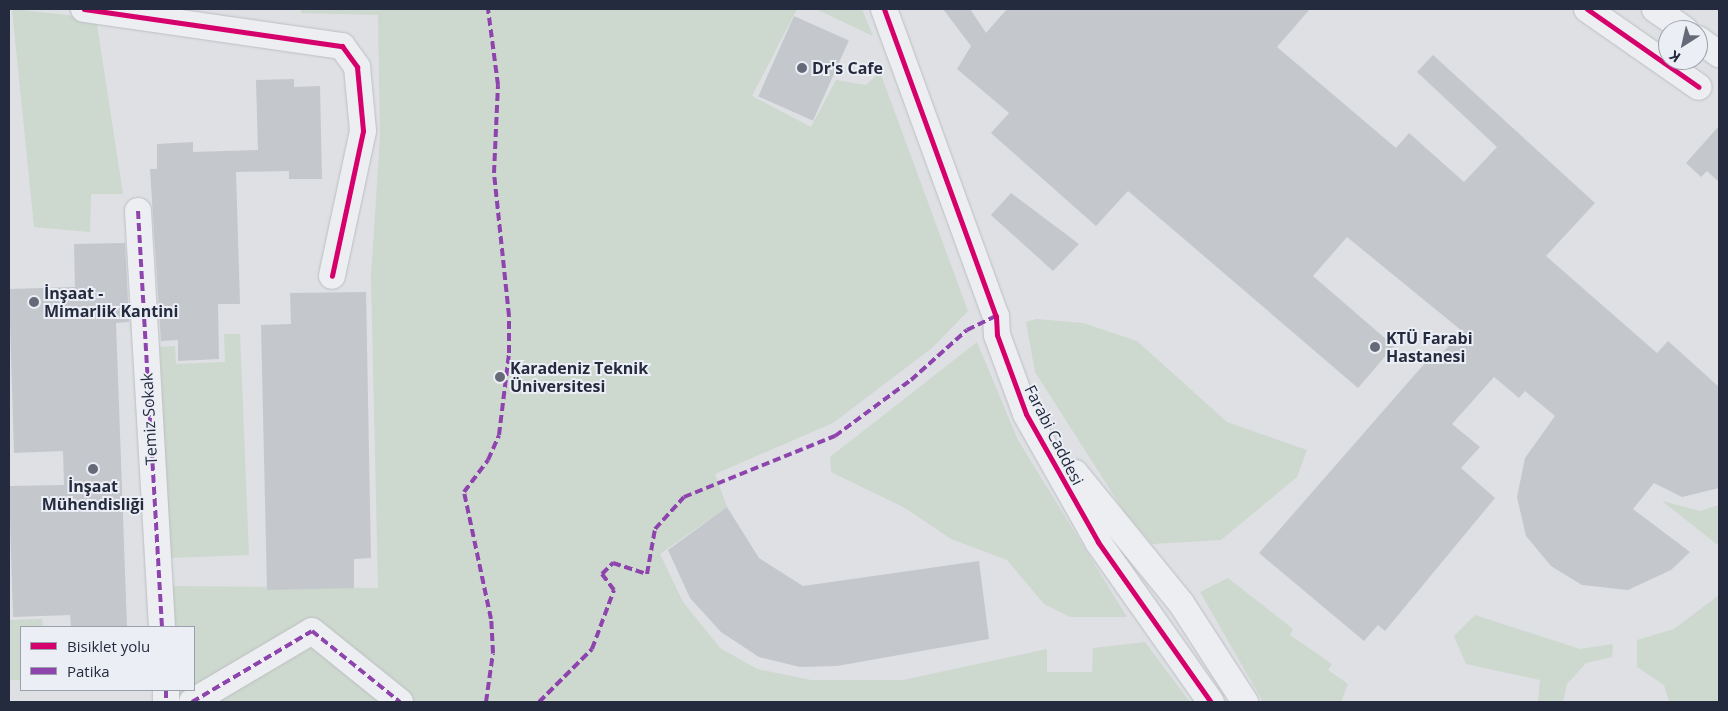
<!DOCTYPE html>
<html>
<head>
<meta charset="utf-8">
<style>
	body { margin:0 }
	#map { position:relative; width:1728px; height:711px; overflow:hidden; background:#dee0e4; font-family:"Open Sans",sans-serif }
	div>[style] { position:absolute }
	.green>* { inset:0; background:#cdd8ce }
	.building>* { inset:0; background:#c4c7cb; transform-origin:0 0 }
	.roads { filter:drop-shadow(0 0 1px #bcbec2) drop-shadow(0 0 1px #bcbec2) }
	.minor>* { height:26px; margin:-13px; padding:0 13px; transform-origin:13px; border-radius:13px; background:#edeef1 }
	.quiet>* { height:4px; margin-top:-2px; transform-origin:0; background:repeating-linear-gradient(90deg,#8e44ad 0 8px,transparent 0 12px) }
	.cycleway>* { height:5px; margin:-2.5px; padding:0 2.5px; transform-origin:2.5px; border-radius:2.5px; background:#d6006c }
	.dots>* { width:14px; height:14px; translate:-50% -50%; box-sizing:border-box; border:2px solid #ebeef5; border-radius:50% }
	span { translate:-50% -50%; white-space:nowrap; text-align:center; line-height:1.15; -webkit-text-stroke:4px #ebeef5; paint-order:stroke }
	.poi-label { font-size:16px; color:#252b3e; font-weight:700 }
	.left { translate:0 -50%; text-align:left }
	.street-label { font-size:16px; color:#252b3e }
	.frame { position:absolute; inset:0; border:10px solid #252b3e; pointer-events:none }
	.legend { position:absolute; left:20px; top:626px; width:175px; height:65px; box-sizing:border-box; background:#ebeef5; border:1px solid #9ca0ac; margin:0; padding:6px 9px; list-style:none; font-size:15px; color:#252b3e }
	.legend li { display:flex; align-items:center; gap:10px; height:25px }
	.legend b { width:25px; border:1px solid #9ca0ac }
	.north { position:absolute; left:1658px; top:20px; width:50px; height:50px; box-sizing:border-box; background:#ebeef5; border:1px solid #9ca0ac; border-radius:50%; rotate:215deg; font-size:14px; font-weight:700; line-height:20px; text-align:center; color:#252b3e }
	.north::after { content:''; display:block; margin:auto; width:18px; height:22px; background:#666a78; clip-path:polygon(50% 0,100% 100%,50% 72%,0 100%) }
</style>
</head>
<body>
<div id="map">
	<div class="green">
		<div style="clip-path:polygon(12px 9px,96px 18px,123px 194px,91px 194px,90px 232px,34px 227px)"></div>
		<div style="clip-path:polygon(301px 9px,797px 9px,752px 96px,811px 127px,836px 80px,866px 85px,880px 72px,968px 311px,932px 348px,833px 423px,715px 474px,727px 507px,660px 554px,683px 602px,720px 648px,757px 669px,811px 680px,903px 680px,1047px 649px,1047px 672px,1092px 672px,1093px 648px,1145px 642px,1190px 702px,180px 702px,179px 690px,194px 690px,194px 627px,170px 627px,165px 586px,378px 588px,371px 276px,380px 137px,378px 15px,301px 13px)"></div>
		<div style="clip-path:polygon(816px 9px,862px 9px,873px 36px)"></div>
		<div style="clip-path:polygon(1036px 319px,1083px 323px,1137px 341px,1227px 422px,1307px 450px,1297px 477px,1221px 540px,1152px 544px,1125px 513px,1035px 372px,1026px 322px)"></div>
		<div style="clip-path:polygon(224px 334px,240px 334px,249px 555px,169px 558px,160px 347px,175px 346px,176px 364px,225px 362px)"></div>
		<div style="clip-path:polygon(977px 342px,1018px 440px,1127px 617px,1070px 617px,1044px 604px,1007px 560px,951px 539px,905px 508px,831px 472px,830px 457px)"></div>
		<div style="clip-path:polygon(1662px 501px,1700px 511px,1719px 505px,1719px 546px)"></div>
		<div style="clip-path:polygon(1228px 578px,1293px 629px,1290px 635px,1332px 664px,1328px 670px,1348px 684px,1341px 702px,1263px 702px,1200px 592px)"></div>
		<div style="clip-path:polygon(1719px 595px,1719px 702px,1669px 702px,1664px 685px,1637px 667px,1637px 640px,1674px 629px)"></div>
		<div style="clip-path:polygon(1475px 615px,1580px 649px,1613px 644px,1612px 657px,1586px 663px,1567px 684px,1563px 702px,1538px 702px,1540px 680px,1466px 664px,1454px 636px)"></div>
		<div style="clip-path:polygon(42px 619px,43px 627px,21px 627px,21px 680px,9px 680px,9px 620px)"></div>
	</div>
	<div class="building">
		<div style="clip-path:polygon(943px 9px,970px 9px,986px 33px,1007px 9px,1310px 9px,1277px 47px,1396px 148px,1409px 133px,1464px 182px,1497px 147px,1417px 72px,1433px 55px,1595px 203px,1546px 256px,1657px 353px,1668px 341px,1719px 387px,1719px 488px,1682px 497px,1654px 483px,1633px 509px,1690px 552px,1671px 570px,1628px 590px,1582px 585px,1551px 566px,1526px 536px,1517px 497px,1525px 458px,1555px 416px,1525px 391px,1519px 398px,1494px 377px,1452px 424px,1480px 447px,1461px 468px,1495px 498px,1385px 631px,1378px 625px,1364px 641px,1259px 553px,1432px 355px,1437px 359px,1462px 331px,1347px 237px,1313px 276px,1394px 346px,1358px 388px,1128px 191px,1096px 226px,991px 133px,1009px 113px,957px 69px,971px 46px)"></div>
		<div style="left:794px;top:16px;width:60px;height:88px;rotate:24deg"></div>
		<div style="clip-path:polygon(294px 79px,294px 87px,320px 86px,322px 179px,289px 179px,289px 171px,236px 172px,240px 304px,218px 304px,219px 359px,178px 361px,178px 340px,161px 341px,150px 169px,157px 169px,157px 144px,193px 142px,193px 152px,258px 150px,256px 80px)"></div>
		<div style="clip-path:polygon(1719px 126px,1719px 182px,1707px 171px,1701px 177px,1686px 163px)"></div>
		<div style="clip-path:polygon(1011px 193px,1079px 244px,1053px 271px,991px 215px)"></div>
		<div style="clip-path:polygon(125px 243px,129px 322px,116px 323px,127px 627px,71px 627px,70px 615px,13px 617px,9px 486px,64px 485px,63px 451px,14px 453px,9px 289px,75px 287px,74px 244px)"></div>
		<div style="clip-path:polygon(366px 292px,371px 558px,354px 559px,354px 588px,267px 590px,261px 325px,291px 324px,290px 293px)"></div>
		<div style="clip-path:polygon(727px 507px,759px 558px,803px 586px,979px 561px,989px 639px,837px 666px,800px 667px,759px 657px,721px 632px,690px 598px,668px 550px)"></div>
	</div>
	<div class="roads">
		<div class="minor">
			<div style="left:84px;top:9px;width:261px;rotate:8.2deg"></div>
			<div style="left:342px;top:46px;width:26px;rotate:54deg"></div>
			<div style="left:357px;top:67px;width:64px;rotate:84.6deg"></div>
			<div style="left:363px;top:131px;width:148px;rotate:102.1deg"></div>
			<div style="left:884px;top:9px;width:327px;rotate:70deg"></div>
			<div style="left:996px;top:316px;width:19px;rotate:87deg"></div>
			<div style="left:997px;top:335px;width:84px;rotate:69.8deg"></div>
			<div style="left:1026px;top:414px;width:147px;rotate:60.6deg"></div>
			<div style="left:1098px;top:542px;width:196px;rotate:54.8deg"></div>
			<div style="left:1587px;top:9px;width:136px;rotate:34.9deg"></div>
			<div style="left:1655px;top:9px;width:37px;rotate:35deg"></div>
			<div style="left:1698px;top:39px;width:26px;rotate:36deg"></div>
			<div style="left:138px;top:211px;width:417px;rotate:86.7deg"></div>
			<div style="left:1075px;top:473px;width:168px;rotate:50.8deg"></div>
			<div style="left:1181px;top:603px;width:118px;rotate:57.1deg"></div>
			<div style="left:166px;top:690px;width:12px;rotate:90deg"></div>
			<div style="left:192px;top:702px;width:139px;rotate:-30.6deg"></div>
			<div style="left:312px;top:631px;width:113px;rotate:38.9deg"></div>
		</div>
	</div>
	<div class="quiet">
		<div style="left:138px;top:211px;width:417px;rotate:86.7deg"></div>
		<div style="left:166px;top:690px;width:12px;rotate:90deg"></div>
		<div style="left:192px;top:702px;width:139px;rotate:-30.6deg"></div>
		<div style="left:312px;top:631px;width:113px;rotate:38.9deg"></div>
		<div style="left:486px;top:702px;width:49px;rotate:-81.9deg"></div>
		<div style="left:493px;top:653px;width:34px;rotate:-93deg"></div>
		<div style="left:491px;top:619px;width:130px;rotate:-102deg"></div>
		<div style="left:464px;top:492px;width:40px;rotate:-53deg"></div>
		<div style="left:488px;top:460px;width:27px;rotate:-66deg"></div>
		<div style="left:499px;top:435px;width:83px;rotate:-83deg"></div>
		<div style="left:509px;top:353px;width:37px;rotate:-90deg"></div>
		<div style="left:509px;top:316px;width:144px;rotate:-96deg"></div>
		<div style="left:494px;top:173px;width:88px;rotate:-87.4deg"></div>
		<div style="left:498px;top:85px;width:77px;rotate:-97.5deg"></div>
		<div style="left:539px;top:702px;width:75px;rotate:-45deg"></div>
		<div style="left:592px;top:649px;width:63px;rotate:-69.6deg"></div>
		<div style="left:614px;top:590px;width:20px;rotate:-127deg"></div>
		<div style="left:602px;top:574px;width:16px;rotate:-45deg"></div>
		<div style="left:613px;top:563px;width:36px;rotate:18deg"></div>
		<div style="left:647px;top:574px;width:46px;rotate:-79.9deg"></div>
		<div style="left:655px;top:529px;width:43px;rotate:-47.8deg"></div>
		<div style="left:684px;top:497px;width:163px;rotate:-22deg"></div>
		<div style="left:835px;top:436px;width:94px;rotate:-36.4deg"></div>
		<div style="left:911px;top:380px;width:75px;rotate:-41.8deg"></div>
		<div style="left:967px;top:330px;width:32px;rotate:-26deg"></div>
	</div>
	<div class="cycleway">
		<div style="left:84px;top:9px;width:261px;rotate:8.2deg"></div>
		<div style="left:342px;top:46px;width:26px;rotate:54deg"></div>
		<div style="left:357px;top:67px;width:64px;rotate:84.6deg"></div>
		<div style="left:363px;top:131px;width:148px;rotate:102.1deg"></div>
		<div style="left:884px;top:9px;width:327px;rotate:70deg"></div>
		<div style="left:996px;top:316px;width:19px;rotate:87deg"></div>
		<div style="left:997px;top:335px;width:84px;rotate:69.8deg"></div>
		<div style="left:1026px;top:414px;width:147px;rotate:60.6deg"></div>
		<div style="left:1098px;top:542px;width:196px;rotate:54.8deg"></div>
		<div style="left:1587px;top:9px;width:136px;rotate:34.9deg"></div>
	</div>
	<div class="dots">
		<div style="left:802px;top:68px;background:#666a78"></div>
		<div style="left:34px;top:302px;background:#666a78"></div>
		<div style="left:1375px;top:347px;background:#666a78"></div>
		<div style="left:500px;top:377px;background:#666a78"></div>
		<div style="left:93px;top:469px;background:#666a78"></div>
	</div>
	<div class="poi-label">
		<span class="left" style="left:812px;top:68px">Dr's Cafe</span>
		<span class="left" style="left:44px;top:302px">İnşaat -<br>Mimarlik Kantini</span>
		<span class="left" style="left:1386px;top:347px">KTÜ Farabi<br>Hastanesi</span>
		<span class="left" style="left:510px;top:377px">Karadeniz Teknik<br>Üniversitesi</span>
		<span style="left:93px;top:495px">İnşaat<br>Mühendisliği</span>
	</div>
	<div class="street-label">
		<span style="left:149px;top:419px;rotate:-93deg">Temiz Sokak</span>
		<span style="left:1054px;top:435px;rotate:63deg">Farabi Caddesi</span>
	</div>
	<div class="frame"></div>
	<ul class="legend">
	<li><b style="height:6px;background:#d6006c"></b>Bisiklet yolu</li>
	<li><b style="height:6px;background:#8e44ad"></b>Patika</li>
	</ul>
	<div class="north">K</div>
</div>
</body>
</html>
